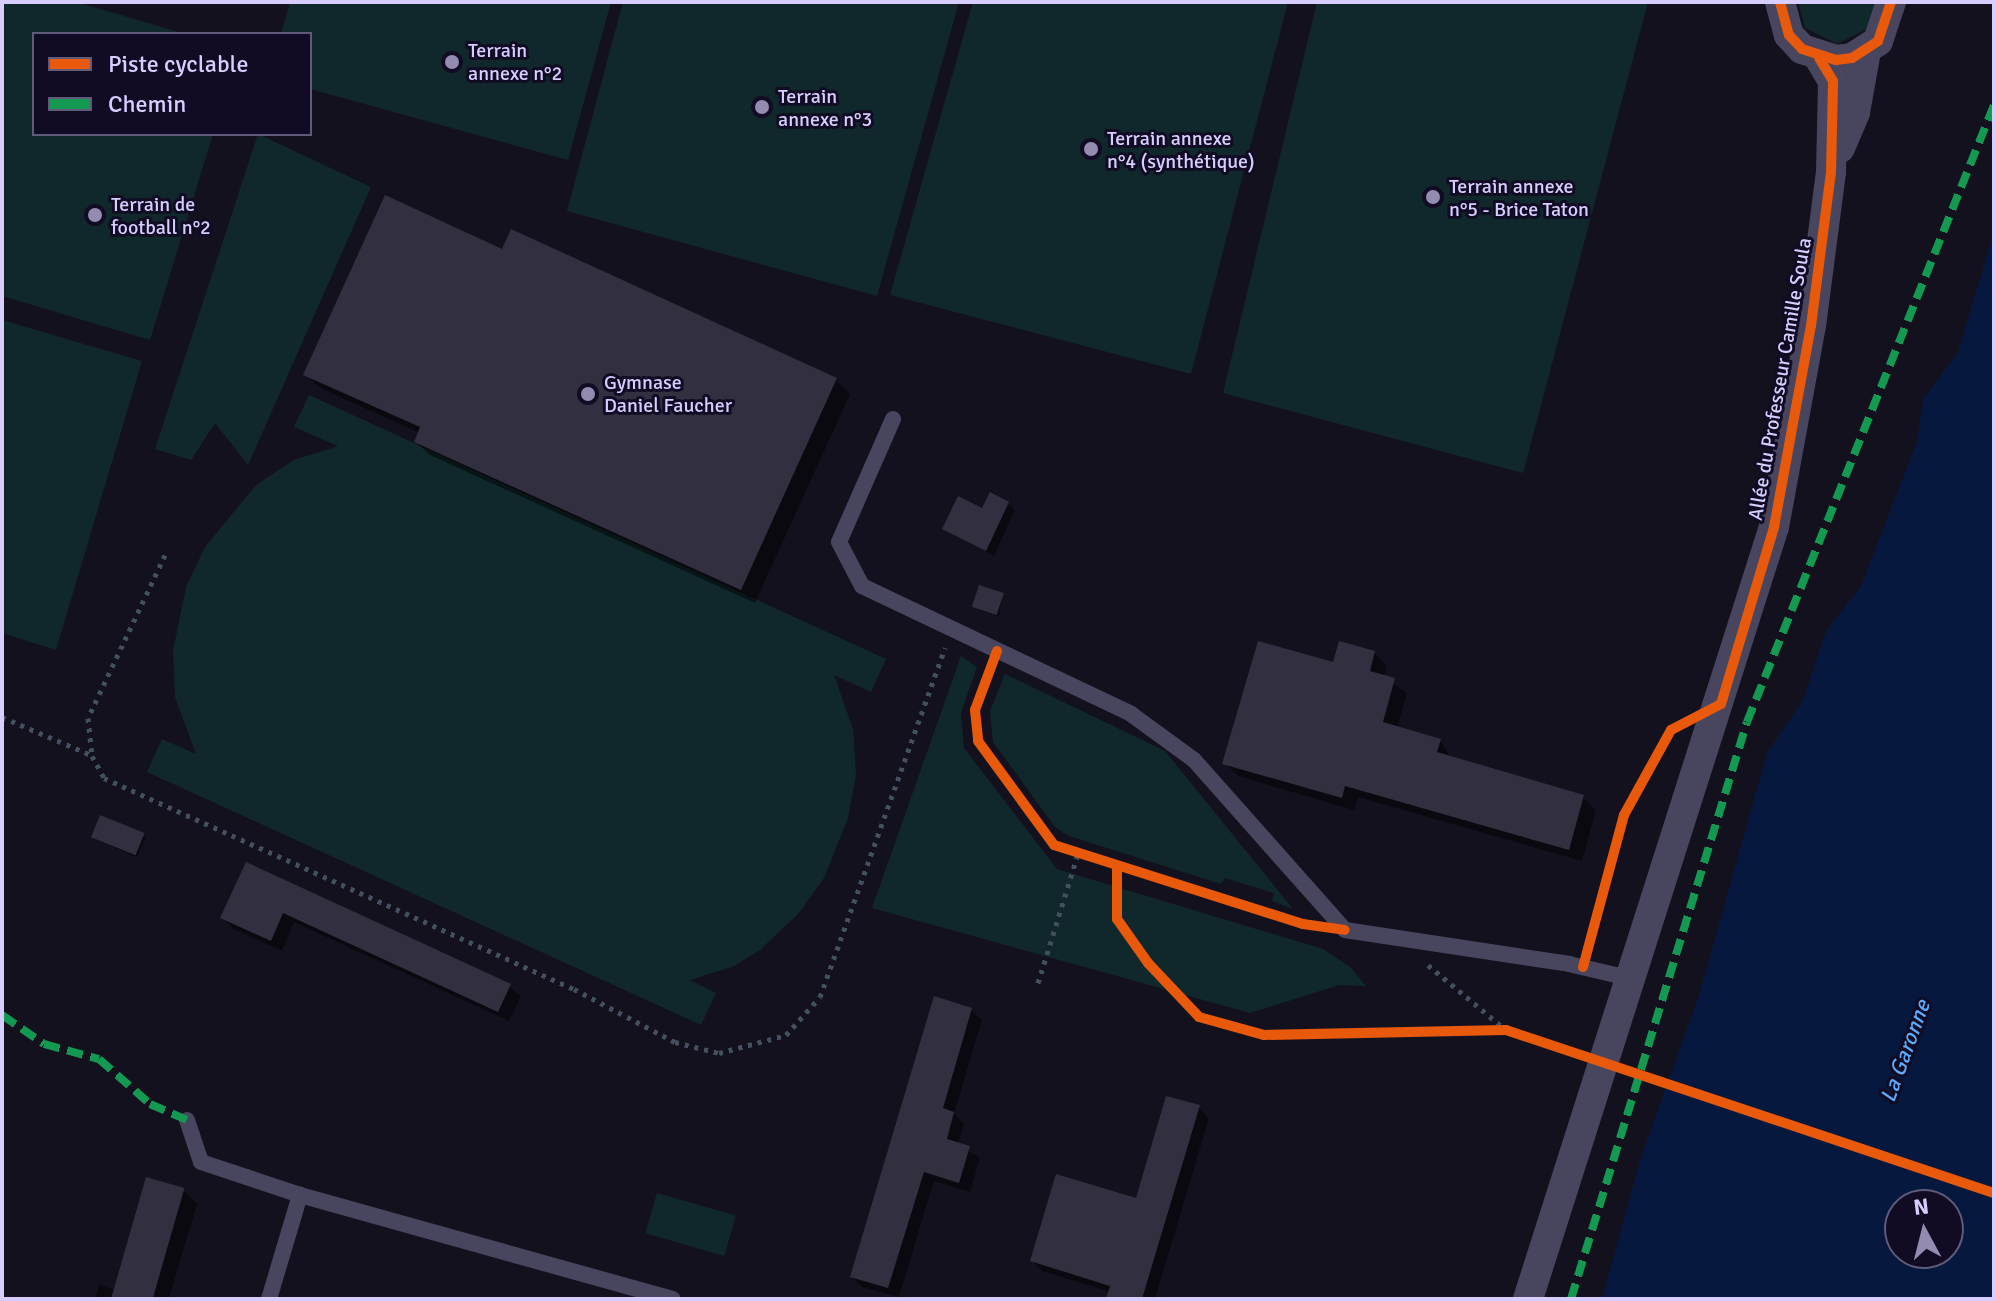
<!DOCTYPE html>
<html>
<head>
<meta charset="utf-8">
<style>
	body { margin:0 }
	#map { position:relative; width:1996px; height:1301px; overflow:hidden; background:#14111e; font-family:Signika,sans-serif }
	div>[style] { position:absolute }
	.green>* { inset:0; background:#10282b; transform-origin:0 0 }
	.water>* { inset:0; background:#07183f }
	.shadow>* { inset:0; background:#0007; transform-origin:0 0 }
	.building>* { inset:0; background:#322f40; transform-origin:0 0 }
	.path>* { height:5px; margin-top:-2.5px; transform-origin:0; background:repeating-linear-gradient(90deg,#43505f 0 4px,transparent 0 10px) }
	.service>* { height:16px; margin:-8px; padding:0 8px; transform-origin:8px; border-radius:8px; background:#48455f }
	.minor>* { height:30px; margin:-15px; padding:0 15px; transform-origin:15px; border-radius:15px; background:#48455f }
	.quiet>* { height:8px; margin-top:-4px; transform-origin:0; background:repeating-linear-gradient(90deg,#139951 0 16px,transparent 0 24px) }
	.cycleway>* { height:10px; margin:-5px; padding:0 5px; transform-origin:5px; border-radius:5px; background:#e8590c }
	.dots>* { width:22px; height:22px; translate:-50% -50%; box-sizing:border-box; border:4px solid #110c23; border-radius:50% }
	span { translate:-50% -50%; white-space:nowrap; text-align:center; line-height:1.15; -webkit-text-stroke:6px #110c23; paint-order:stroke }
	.poi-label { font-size:20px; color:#d7ceff }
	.left { translate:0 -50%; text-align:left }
	.street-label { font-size:20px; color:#d7ceff }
	.water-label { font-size:22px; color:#5caaff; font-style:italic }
	.frame { position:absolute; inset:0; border:4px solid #d7ceff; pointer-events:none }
	.legend { position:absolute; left:32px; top:32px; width:280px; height:104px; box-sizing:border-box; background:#110c23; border:2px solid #605a7b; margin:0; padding:10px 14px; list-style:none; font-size:24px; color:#d7ceff }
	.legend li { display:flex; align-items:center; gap:16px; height:40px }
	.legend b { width:40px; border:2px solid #605a7b }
	.north { position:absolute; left:1884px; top:1189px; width:80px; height:80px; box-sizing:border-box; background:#110c23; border:2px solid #605a7b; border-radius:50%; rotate:353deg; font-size:22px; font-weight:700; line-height:32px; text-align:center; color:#d7ceff }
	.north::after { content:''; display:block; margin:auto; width:28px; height:36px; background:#938cb0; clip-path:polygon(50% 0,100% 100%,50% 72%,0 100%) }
</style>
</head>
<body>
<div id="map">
	<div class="green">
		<div style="clip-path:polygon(2px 2px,77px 2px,185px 34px,34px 34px,34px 134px,213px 134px,150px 340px,2px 296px)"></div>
		<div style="clip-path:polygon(290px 2px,611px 2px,568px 160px,310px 89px,310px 34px,281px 34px)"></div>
		<div style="clip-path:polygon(623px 2px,959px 2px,877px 296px,567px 211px)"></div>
		<div style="clip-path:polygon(973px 2px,1288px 2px,1191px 374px,890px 295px)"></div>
		<div style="clip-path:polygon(1317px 2px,1648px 2px,1523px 473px,1223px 393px)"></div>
		<div style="clip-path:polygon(1798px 2px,1876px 2px,1869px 28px,1837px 44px,1805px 28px)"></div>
		<div style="clip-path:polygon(258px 134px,371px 187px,248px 465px,215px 423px,191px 460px,155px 449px)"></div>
		<div style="clip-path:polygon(2px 320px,142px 361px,56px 650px,2px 633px)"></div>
		<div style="clip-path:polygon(309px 395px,886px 659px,871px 692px,834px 675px,853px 729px,856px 775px,848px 818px,824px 878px,798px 914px,760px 950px,734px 966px,690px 980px,716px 993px,701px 1025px,147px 772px,162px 739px,196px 754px,175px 697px,173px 651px,186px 587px,205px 547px,256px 485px,294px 460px,338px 446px,294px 427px)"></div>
		<div style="clip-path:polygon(961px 656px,977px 667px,961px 713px,964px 748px,1057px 869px,1323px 949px,1350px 967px,1366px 986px,1339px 985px,1250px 1013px,872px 908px)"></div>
		<div style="clip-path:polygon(1005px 674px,1165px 751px,1293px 909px,1272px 901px,1274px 893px,1225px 878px,1221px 884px,1069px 836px,1055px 827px,993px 742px,990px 711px)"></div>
		<div style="left:657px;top:1193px;width:82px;height:42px;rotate:16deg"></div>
	</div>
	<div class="water">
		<div style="clip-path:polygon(evenodd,1994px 232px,1994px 1299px,1602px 1299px,1640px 1160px,1699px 995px,1767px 753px,1803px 700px,1826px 631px,1861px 586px,1917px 441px,1923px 399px,1958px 352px,1994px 232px,1900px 1205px,1948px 1205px,1948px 1253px,1900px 1253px,1900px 1205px)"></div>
	</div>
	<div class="shadow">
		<div style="clip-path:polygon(512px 232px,836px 380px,850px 394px,755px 603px,430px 455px,416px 442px,420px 433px,320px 388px,306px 374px,503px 251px)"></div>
		<div style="clip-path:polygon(1008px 503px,1015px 510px,994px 556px,944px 529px)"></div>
		<div style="clip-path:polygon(1002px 595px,999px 617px,973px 606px)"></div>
		<div style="clip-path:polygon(1374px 653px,1387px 666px,1384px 677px,1407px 693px,1397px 728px,1440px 740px,1451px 758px,1583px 797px,1596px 810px,1582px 861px,1358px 797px,1354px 810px,1238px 776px,1225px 763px,1334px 665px)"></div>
		<div style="left:102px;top:818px;width:48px;height:22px;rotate:24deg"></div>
		<div style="clip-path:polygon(247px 865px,510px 986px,521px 997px,509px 1021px,294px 922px,282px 951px,233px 929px,223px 918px)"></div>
		<div style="clip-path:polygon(971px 1010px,982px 1020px,954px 1114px,964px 1124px,958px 1144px,980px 1158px,970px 1192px,934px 1181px,899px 1297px,862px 1287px,852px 1277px)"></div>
		<div style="clip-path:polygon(1198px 1107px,1209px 1118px,1155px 1299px,1109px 1299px,1111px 1292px,1042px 1271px,1032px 1260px,1138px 1200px)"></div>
		<div style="clip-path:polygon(183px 1190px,197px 1204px,169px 1299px,95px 1299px,99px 1285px,115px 1290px)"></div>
	</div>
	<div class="building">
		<div style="clip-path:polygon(385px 195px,502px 249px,511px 229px,837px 378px,741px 590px,414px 442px,420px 427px,303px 375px)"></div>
		<div style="clip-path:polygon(990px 492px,1009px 502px,986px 551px,942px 529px,958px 496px,982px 508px)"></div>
		<div style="left:979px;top:585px;width:26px;height:23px;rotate:18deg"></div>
		<div style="clip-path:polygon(1258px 641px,1333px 662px,1339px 641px,1375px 651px,1370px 671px,1395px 678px,1383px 722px,1441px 739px,1437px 752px,1584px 795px,1569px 850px,1345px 786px,1342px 798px,1222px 764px)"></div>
		<div style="left:100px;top:815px;width:48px;height:24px;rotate:22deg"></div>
		<div style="clip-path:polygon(246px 862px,511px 984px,498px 1012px,283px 913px,271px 941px,220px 918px)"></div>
		<div style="clip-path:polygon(934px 996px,972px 1008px,943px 1108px,954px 1112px,947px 1139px,970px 1146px,959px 1183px,924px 1172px,888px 1288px,850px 1277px)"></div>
		<div style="clip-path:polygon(1166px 1096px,1200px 1105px,1142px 1299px,1106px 1299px,1110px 1286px,1030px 1261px,1056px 1174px,1136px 1198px)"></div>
		<div style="left:146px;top:1177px;width:40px;height:127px;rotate:16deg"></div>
	</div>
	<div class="path">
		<div style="left:165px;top:555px;width:180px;rotate:115.3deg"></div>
		<div style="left:88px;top:718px;width:38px;rotate:84deg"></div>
		<div style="left:92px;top:756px;width:25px;rotate:61deg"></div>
		<div style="left:104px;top:778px;width:515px;rotate:24.18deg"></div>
		<div style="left:574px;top:989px;width:114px;rotate:27.7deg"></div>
		<div style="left:675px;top:1042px;width:45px;rotate:14deg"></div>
		<div style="left:719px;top:1053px;width:69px;rotate:-15deg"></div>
		<div style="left:786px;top:1035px;width:51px;rotate:-48.2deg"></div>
		<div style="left:820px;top:997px;width:371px;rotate:-70.3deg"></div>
		<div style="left:2px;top:717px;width:97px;rotate:23.1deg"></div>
		<div style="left:1428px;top:965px;width:102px;rotate:39.8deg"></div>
		<div style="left:1038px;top:983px;width:135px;rotate:-72.8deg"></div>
	</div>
	<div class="service">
		<div style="left:893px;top:419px;width:134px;rotate:113.7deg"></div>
		<div style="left:839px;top:542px;width:50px;rotate:62.4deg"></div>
		<div style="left:862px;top:586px;width:298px;rotate:25.4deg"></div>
		<div style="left:1131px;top:714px;width:78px;rotate:36.1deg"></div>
		<div style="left:1194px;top:760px;width:227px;rotate:48.4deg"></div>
		<div style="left:1345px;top:930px;width:227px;rotate:8.6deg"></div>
		<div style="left:1569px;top:964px;width:61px;rotate:13.3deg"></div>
		<div style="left:187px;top:1120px;width:44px;rotate:71.6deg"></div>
		<div style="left:201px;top:1162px;width:104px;rotate:18.4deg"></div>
		<div style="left:300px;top:1195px;width:387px;rotate:15.6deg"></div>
		<div style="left:269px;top:1299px;width:109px;rotate:-73.4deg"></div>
	</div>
	<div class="minor">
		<div style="left:1780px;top:2px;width:34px;rotate:75deg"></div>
		<div style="left:1789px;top:35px;width:19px;rotate:47deg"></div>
		<div style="left:1802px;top:49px;width:36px;rotate:18deg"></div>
		<div style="left:1836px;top:60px;width:16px;rotate:-7deg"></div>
		<div style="left:1852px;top:58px;width:31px;rotate:-33deg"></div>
		<div style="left:1878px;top:41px;width:41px;rotate:-71.6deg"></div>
		<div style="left:1840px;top:148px;width:39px;rotate:-67deg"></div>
		<div style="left:1855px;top:112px;width:62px;rotate:-79.8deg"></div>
		<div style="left:1528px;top:1299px;width:810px;rotate:-72.33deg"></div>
		<div style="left:1774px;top:527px;width:204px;rotate:-79.6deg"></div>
		<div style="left:1811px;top:326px;width:155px;rotate:-82.6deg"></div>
		<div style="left:1831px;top:172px;width:91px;rotate:-88.7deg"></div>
		<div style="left:1833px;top:81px;width:27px;rotate:-121deg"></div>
	</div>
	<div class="quiet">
		<div style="left:2px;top:1015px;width:51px;rotate:34.6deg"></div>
		<div style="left:44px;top:1044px;width:57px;rotate:15.3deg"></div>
		<div style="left:99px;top:1059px;width:68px;rotate:41.4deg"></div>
		<div style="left:150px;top:1104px;width:40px;rotate:23.4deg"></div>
		<div style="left:1571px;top:1299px;width:603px;rotate:-73.04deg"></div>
		<div style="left:1747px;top:722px;width:665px;rotate:-68.18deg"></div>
	</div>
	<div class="cycleway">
		<div style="left:1780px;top:2px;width:34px;rotate:75deg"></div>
		<div style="left:1789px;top:35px;width:19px;rotate:47deg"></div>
		<div style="left:1802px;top:49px;width:36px;rotate:18deg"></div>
		<div style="left:1836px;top:60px;width:16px;rotate:-7deg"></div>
		<div style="left:1852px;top:58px;width:31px;rotate:-33deg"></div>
		<div style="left:1878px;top:41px;width:41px;rotate:-71.6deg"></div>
		<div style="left:997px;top:651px;width:63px;rotate:110.4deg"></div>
		<div style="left:975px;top:710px;width:31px;rotate:84deg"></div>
		<div style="left:978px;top:741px;width:129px;rotate:53.8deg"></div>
		<div style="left:1054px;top:845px;width:261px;rotate:17.6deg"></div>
		<div style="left:1303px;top:924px;width:42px;rotate:8.1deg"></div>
		<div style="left:1117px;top:868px;width:51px;rotate:90deg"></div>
		<div style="left:1117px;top:919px;width:54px;rotate:54.8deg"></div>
		<div style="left:1148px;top:963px;width:74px;rotate:46.6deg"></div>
		<div style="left:1199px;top:1017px;width:67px;rotate:15.5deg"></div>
		<div style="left:1264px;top:1035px;width:242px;rotate:-1.2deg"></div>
		<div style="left:1506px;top:1030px;width:515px;rotate:18.47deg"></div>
		<div style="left:1583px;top:967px;width:157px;rotate:-74.9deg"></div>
		<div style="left:1624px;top:815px;width:97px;rotate:-61.1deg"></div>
		<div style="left:1671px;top:730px;width:56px;rotate:-27.5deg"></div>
		<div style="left:1721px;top:704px;width:185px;rotate:-73.3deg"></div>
		<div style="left:1774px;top:527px;width:204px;rotate:-79.6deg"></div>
		<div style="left:1811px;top:326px;width:155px;rotate:-82.6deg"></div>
		<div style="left:1831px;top:172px;width:91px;rotate:-88.7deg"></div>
		<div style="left:1833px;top:81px;width:27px;rotate:-121deg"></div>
	</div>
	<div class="dots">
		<div style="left:452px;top:62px;background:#938cb0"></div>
		<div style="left:762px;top:107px;background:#938cb0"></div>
		<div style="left:1091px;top:149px;background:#938cb0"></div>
		<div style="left:1433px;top:197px;background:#938cb0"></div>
		<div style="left:95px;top:215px;background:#938cb0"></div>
		<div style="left:588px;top:394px;background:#938cb0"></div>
	</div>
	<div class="poi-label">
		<span class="left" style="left:468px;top:62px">Terrain<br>annexe n°2</span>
		<span class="left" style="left:778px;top:108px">Terrain<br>annexe n°3</span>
		<span class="left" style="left:1107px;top:150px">Terrain annexe<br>n°4 (synthétique)</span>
		<span class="left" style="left:1449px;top:198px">Terrain annexe<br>n°5 - Brice Taton</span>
		<span class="left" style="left:111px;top:216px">Terrain de<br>football n°2</span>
		<span class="left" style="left:604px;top:394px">Gymnase<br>Daniel Faucher</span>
	</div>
	<div class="street-label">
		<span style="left:1780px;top:379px;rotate:-80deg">Allée du Professeur Camille Soula</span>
	</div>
	<div class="water-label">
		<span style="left:1905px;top:1051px;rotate:-70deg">La Garonne</span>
	</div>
	<div class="frame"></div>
	<ul class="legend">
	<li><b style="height:10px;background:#e8590c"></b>Piste cyclable</li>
	<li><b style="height:10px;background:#139951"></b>Chemin</li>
	</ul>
	<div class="north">N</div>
</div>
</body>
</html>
